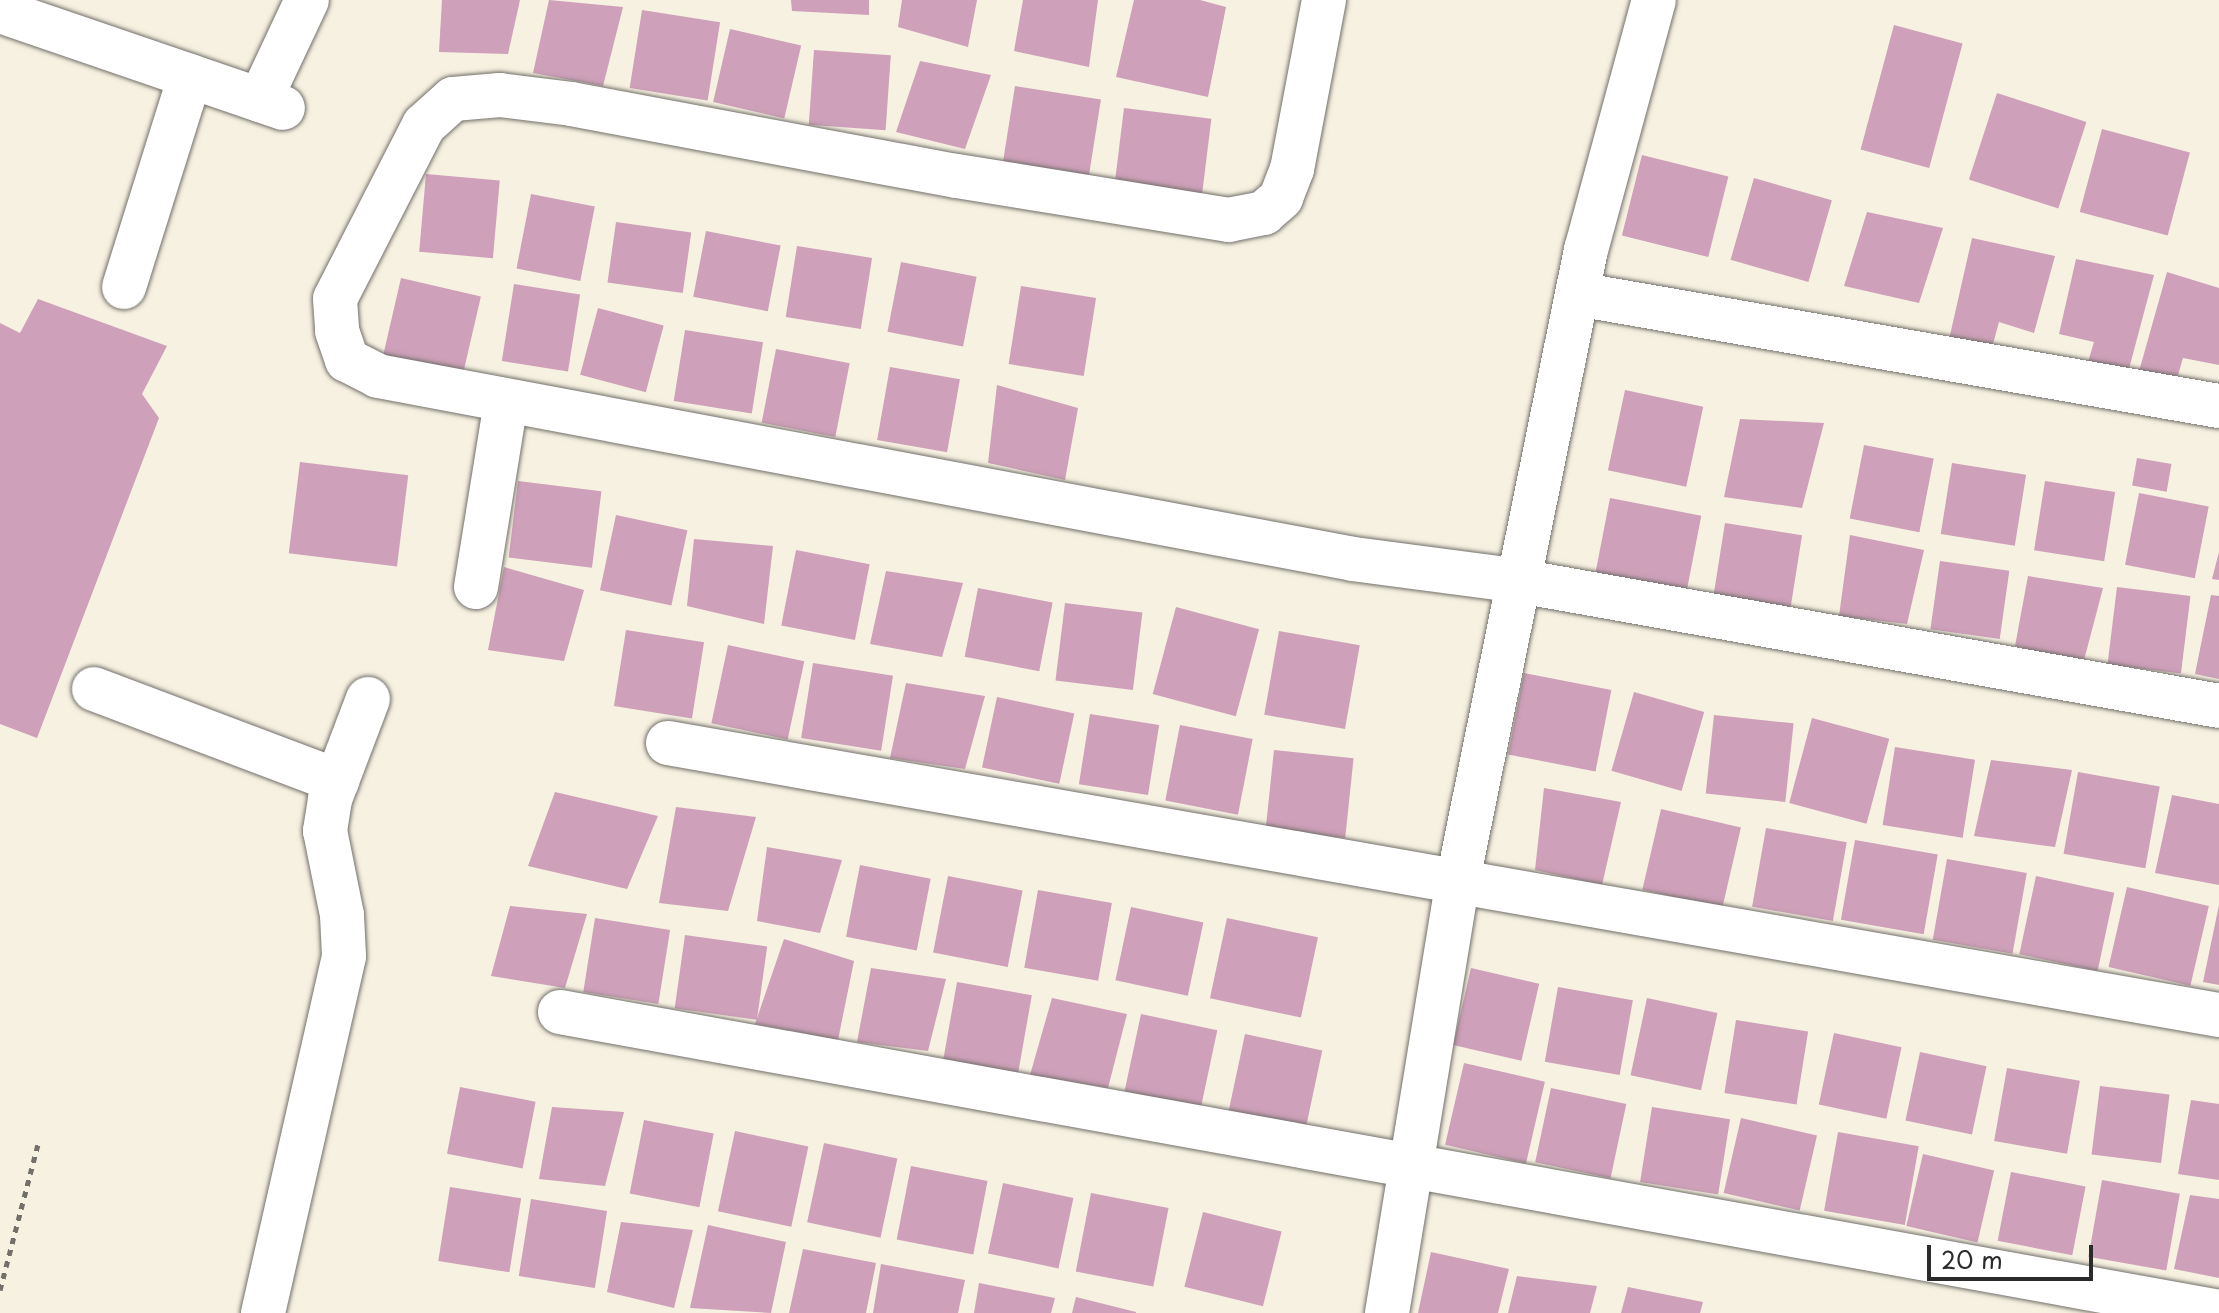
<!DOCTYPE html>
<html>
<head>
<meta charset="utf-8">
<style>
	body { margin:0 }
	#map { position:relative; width:2219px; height:1313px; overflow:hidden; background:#f7f1e1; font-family:"Playpen Sans",sans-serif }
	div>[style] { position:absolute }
	.building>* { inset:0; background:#cea0b9; transform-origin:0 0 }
	.path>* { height:5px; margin-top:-2.5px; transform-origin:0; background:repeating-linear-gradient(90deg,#72706b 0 6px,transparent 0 12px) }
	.roads { filter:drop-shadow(0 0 2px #72706b) drop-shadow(0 0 2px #72706b) }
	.minor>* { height:44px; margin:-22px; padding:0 22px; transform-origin:22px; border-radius:22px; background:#fff }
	span { translate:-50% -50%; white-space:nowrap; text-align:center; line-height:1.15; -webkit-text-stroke:6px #fff; paint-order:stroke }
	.scale { position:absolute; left:1927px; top:1245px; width:166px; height:36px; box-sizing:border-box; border:4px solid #2b2b2b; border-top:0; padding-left:10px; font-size:24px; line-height:28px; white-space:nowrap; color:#2b2b2b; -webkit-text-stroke:6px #fff; paint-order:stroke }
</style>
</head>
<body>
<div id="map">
	<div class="building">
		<div style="clip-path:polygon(442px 0,520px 0,508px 54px,439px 52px)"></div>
		<div style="clip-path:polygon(549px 0,623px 7px,603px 86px,533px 73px)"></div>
		<div style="clip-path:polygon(791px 0,869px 0,869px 15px,792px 11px)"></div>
		<div style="clip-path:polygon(902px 0,977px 0,968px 47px,898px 27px)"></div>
		<div style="clip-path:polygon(1023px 0,1098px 0,1089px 67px,1014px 51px)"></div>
		<div style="clip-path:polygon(1134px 0,1200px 0,1226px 7px,1208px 97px,1116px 77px)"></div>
		<div style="left:642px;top:10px;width:79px;height:79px;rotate:9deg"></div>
		<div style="left:1894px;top:25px;width:71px;height:129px;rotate:15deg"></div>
		<div style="left:730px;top:29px;width:73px;height:75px;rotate:13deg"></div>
		<div style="left:814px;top:50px;width:77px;height:75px;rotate:4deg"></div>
		<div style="clip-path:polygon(920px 61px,991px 75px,965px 149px,896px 132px)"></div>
		<div style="left:1015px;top:86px;width:87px;height:77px;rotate:9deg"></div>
		<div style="left:1997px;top:93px;width:94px;height:91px;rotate:18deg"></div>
		<div style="left:1124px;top:108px;width:88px;height:77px;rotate:7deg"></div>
		<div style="left:2102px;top:129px;width:91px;height:86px;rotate:15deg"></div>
		<div style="left:1642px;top:155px;width:89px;height:83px;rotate:14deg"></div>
		<div style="left:426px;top:174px;width:74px;height:78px;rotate:5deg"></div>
		<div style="left:1754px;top:178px;width:81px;height:85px;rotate:16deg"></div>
		<div style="left:531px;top:194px;width:65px;height:76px;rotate:11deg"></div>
		<div style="clip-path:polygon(1867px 212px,1943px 228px,1919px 303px,1844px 286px)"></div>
		<div style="left:616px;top:222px;width:76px;height:61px;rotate:8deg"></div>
		<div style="left:706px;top:231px;width:76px;height:67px;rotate:11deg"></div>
		<div style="clip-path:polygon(1972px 238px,2055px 256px,2034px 333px,1999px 322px,1990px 355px,1948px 344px)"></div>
		<div style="left:797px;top:246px;width:76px;height:72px;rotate:9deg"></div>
		<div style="clip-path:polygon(2076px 259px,2154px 275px,2126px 380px,2085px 372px,2094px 342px,2059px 334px)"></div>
		<div style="left:901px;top:262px;width:77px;height:71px;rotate:11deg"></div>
		<div style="clip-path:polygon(2167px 272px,2219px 288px,2219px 365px,2183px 358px,2174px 389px,2136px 382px)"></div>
		<div style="left:401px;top:278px;width:82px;height:82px;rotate:13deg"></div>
		<div style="left:514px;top:284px;width:67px;height:78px;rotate:9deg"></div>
		<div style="left:1021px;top:286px;width:76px;height:79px;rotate:9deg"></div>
		<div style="clip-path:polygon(38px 299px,167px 346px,142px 394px,159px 418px,37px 738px,0 724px,0 323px,20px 333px)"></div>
		<div style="left:598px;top:308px;width:68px;height:69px;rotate:15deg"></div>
		<div style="left:685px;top:330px;width:79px;height:72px;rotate:9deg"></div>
		<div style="left:776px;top:349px;width:75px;height:75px;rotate:11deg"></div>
		<div style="left:890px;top:367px;width:71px;height:74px;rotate:10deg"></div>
		<div style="clip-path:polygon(997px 385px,1078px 408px,1065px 480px,988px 463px)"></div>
		<div style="left:1625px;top:390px;width:80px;height:82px;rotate:12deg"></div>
		<div style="clip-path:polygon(1740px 419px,1824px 423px,1802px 508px,1724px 497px)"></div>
		<div style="left:1864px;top:445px;width:71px;height:75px;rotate:11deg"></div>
		<div style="left:2137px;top:458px;width:35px;height:28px;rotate:10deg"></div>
		<div style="left:300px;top:462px;width:109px;height:92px;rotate:7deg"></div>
		<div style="left:1952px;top:463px;width:75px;height:72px;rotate:9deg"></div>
		<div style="left:518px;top:481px;width:84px;height:77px;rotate:7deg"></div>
		<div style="left:2045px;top:481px;width:71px;height:70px;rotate:9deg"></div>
		<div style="left:2139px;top:493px;width:71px;height:73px;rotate:11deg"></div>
		<div style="left:1610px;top:498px;width:93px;height:85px;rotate:11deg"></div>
		<div style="left:616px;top:515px;width:73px;height:77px;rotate:12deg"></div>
		<div style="left:1725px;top:523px;width:78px;height:75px;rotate:9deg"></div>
		<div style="clip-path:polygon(1850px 535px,1924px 550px,1907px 624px,1839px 616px)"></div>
		<div style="clip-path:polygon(694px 539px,773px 546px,764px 624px,687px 606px)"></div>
		<div style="left:796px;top:550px;width:75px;height:77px;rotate:11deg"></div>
		<div style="clip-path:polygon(2219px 552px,2219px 580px,2212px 579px)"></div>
		<div style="left:1940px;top:561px;width:70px;height:69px;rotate:8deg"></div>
		<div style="clip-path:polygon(504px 567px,584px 590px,564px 661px,488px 650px)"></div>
		<div style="clip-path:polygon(886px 571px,963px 583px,942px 657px,870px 644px)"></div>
		<div style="clip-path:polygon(2028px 576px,2103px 588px,2083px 664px,2015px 646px)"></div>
		<div style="left:2117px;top:587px;width:74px;height:78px;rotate:7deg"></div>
		<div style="left:978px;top:588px;width:76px;height:70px;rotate:11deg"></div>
		<div style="clip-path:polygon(2211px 595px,2219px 596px,2219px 679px,2195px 674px)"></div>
		<div style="left:1065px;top:603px;width:78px;height:78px;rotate:7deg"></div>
		<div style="left:1176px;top:607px;width:86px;height:90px;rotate:15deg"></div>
		<div style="left:626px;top:630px;width:79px;height:77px;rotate:9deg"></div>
		<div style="left:1279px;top:631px;width:82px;height:85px;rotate:10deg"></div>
		<div style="left:728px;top:645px;width:78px;height:80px;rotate:12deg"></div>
		<div style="left:813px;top:663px;width:81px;height:76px;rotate:9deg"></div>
		<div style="left:1524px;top:673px;width:89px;height:83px;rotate:11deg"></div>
		<div style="clip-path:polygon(906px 683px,985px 696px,965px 769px,890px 758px)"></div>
		<div style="left:1634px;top:692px;width:73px;height:82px;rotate:16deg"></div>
		<div style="left:997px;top:697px;width:79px;height:72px;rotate:12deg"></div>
		<div style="left:1090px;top:714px;width:70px;height:71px;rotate:9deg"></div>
		<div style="left:1714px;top:715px;width:80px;height:79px;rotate:6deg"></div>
		<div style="left:1812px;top:718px;width:80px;height:88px;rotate:15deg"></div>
		<div style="left:1180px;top:725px;width:74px;height:77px;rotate:11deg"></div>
		<div style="left:1895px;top:747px;width:81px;height:79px;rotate:9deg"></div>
		<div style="left:1274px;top:750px;width:80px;height:80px;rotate:6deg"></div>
		<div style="clip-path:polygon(1991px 760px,2072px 770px,2055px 847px,1974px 836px)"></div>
		<div style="left:2078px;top:772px;width:83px;height:83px;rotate:10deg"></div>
		<div style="clip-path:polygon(1544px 788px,1621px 802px,1602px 885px,1535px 870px)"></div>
		<div style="clip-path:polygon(555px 792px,658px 816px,627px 889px,528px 866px)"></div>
		<div style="clip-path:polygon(2172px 795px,2219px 804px,2219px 885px,2155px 873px)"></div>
		<div style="clip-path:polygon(676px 807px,756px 817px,728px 911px,659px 903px)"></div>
		<div style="left:1661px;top:809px;width:82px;height:83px;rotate:13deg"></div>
		<div style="left:1766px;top:828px;width:82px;height:80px;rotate:10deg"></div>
		<div style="left:1855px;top:840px;width:84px;height:81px;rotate:10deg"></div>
		<div style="clip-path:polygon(767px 847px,842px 860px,820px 933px,757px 921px)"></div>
		<div style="left:1947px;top:859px;width:81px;height:82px;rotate:10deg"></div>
		<div style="left:860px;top:865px;width:72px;height:73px;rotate:11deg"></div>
		<div style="left:948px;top:876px;width:76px;height:78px;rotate:11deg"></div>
		<div style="left:2036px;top:876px;width:80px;height:80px;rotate:12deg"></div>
		<div style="left:2127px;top:887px;width:84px;height:82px;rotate:13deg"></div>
		<div style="left:1038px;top:890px;width:75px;height:79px;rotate:10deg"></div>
		<div style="clip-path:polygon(2219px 905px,2219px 985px,2203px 982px)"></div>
		<div style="clip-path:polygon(510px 906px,587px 914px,565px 988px,491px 976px)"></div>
		<div style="left:1131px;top:907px;width:74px;height:75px;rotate:12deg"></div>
		<div style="left:595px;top:918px;width:76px;height:75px;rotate:9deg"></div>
		<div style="left:1227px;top:918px;width:93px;height:82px;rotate:12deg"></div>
		<div style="left:685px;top:935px;width:83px;height:74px;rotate:8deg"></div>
		<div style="clip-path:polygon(784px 939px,854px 961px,838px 1040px,755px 1024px)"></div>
		<div style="clip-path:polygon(871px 968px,946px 979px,928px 1051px,857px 1042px)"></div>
		<div style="left:1471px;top:968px;width:70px;height:79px;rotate:13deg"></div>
		<div style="left:957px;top:982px;width:76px;height:79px;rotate:10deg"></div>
		<div style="left:1558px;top:987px;width:76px;height:76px;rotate:10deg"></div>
		<div style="clip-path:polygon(1052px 998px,1127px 1014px,1108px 1088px,1030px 1075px)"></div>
		<div style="left:1647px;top:998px;width:72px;height:79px;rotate:12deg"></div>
		<div style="left:1141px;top:1014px;width:78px;height:79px;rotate:12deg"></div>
		<div style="left:1736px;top:1020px;width:73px;height:74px;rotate:9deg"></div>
		<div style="left:1834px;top:1033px;width:69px;height:73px;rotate:12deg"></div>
		<div style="left:1245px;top:1034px;width:79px;height:80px;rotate:12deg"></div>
		<div style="left:1920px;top:1052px;width:68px;height:70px;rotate:12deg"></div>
		<div style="left:1464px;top:1063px;width:83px;height:84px;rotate:13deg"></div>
		<div style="left:2007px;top:1068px;width:74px;height:74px;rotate:10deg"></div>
		<div style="left:2100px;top:1086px;width:70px;height:69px;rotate:7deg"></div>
		<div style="left:460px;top:1087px;width:77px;height:68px;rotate:11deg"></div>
		<div style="left:1551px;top:1088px;width:77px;height:76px;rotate:12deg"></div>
		<div style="clip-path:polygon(2191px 1100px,2219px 1104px,2219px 1180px,2178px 1174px)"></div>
		<div style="clip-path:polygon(552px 1107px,624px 1112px,605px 1186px,539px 1179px)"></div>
		<div style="left:1652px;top:1107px;width:79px;height:76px;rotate:9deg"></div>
		<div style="left:1741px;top:1118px;width:78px;height:77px;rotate:13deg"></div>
		<div style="left:644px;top:1120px;width:71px;height:75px;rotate:11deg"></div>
		<div style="left:735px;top:1131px;width:75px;height:82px;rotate:12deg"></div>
		<div style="left:1838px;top:1132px;width:82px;height:80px;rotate:10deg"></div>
		<div style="left:824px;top:1143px;width:75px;height:81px;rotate:12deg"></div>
		<div style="left:1923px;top:1154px;width:73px;height:74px;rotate:13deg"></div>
		<div style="left:911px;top:1166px;width:78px;height:75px;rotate:11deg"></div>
		<div style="left:2011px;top:1172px;width:76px;height:70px;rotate:11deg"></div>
		<div style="left:2102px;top:1180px;width:79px;height:78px;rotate:10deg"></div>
		<div style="left:1003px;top:1183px;width:72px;height:72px;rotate:12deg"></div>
		<div style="left:450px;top:1187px;width:72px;height:75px;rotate:9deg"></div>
		<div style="left:1091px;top:1193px;width:79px;height:80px;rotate:11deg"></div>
		<div style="clip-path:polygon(2190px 1195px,2219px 1199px,2219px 1278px,2174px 1269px)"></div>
		<div style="left:531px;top:1199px;width:77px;height:78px;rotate:9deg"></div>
		<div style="left:1203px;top:1212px;width:81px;height:77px;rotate:14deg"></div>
		<div style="clip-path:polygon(621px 1222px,693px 1230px,674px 1308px,607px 1292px)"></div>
		<div style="clip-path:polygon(708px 1225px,786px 1242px,771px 1313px,690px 1308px)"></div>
		<div style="clip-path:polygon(803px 1249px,876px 1263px,866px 1313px,789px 1313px)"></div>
		<div style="clip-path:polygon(1431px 1252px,1509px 1269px,1498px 1313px,1418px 1313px)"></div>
		<div style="clip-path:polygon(881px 1264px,965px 1280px,958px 1313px,873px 1313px)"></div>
		<div style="clip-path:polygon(1517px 1276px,1597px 1286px,1590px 1313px,1508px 1313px)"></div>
		<div style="clip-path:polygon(979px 1283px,1055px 1298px,1051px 1313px,974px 1313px)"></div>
		<div style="clip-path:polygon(1628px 1287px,1703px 1302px,1700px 1313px,1621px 1313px)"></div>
		<div style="clip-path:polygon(1076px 1297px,1136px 1312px,1136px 1313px,1072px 1313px)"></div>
	</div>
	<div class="path">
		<div style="left:0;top:1290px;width:155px;rotate:-75.4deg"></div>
	</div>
	<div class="roads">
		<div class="minor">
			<div style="left:1324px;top:0;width:172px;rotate:100.7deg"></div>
			<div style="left:1292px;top:169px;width:31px;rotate:111deg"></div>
			<div style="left:1281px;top:198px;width:23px;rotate:139deg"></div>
			<div style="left:1264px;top:213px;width:36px;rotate:169deg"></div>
			<div style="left:1229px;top:220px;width:277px;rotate:-170.8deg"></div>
			<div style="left:956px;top:176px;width:391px;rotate:-169.4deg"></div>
			<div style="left:572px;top:104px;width:73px;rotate:-172.9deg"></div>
			<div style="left:500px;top:95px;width:47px;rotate:175.1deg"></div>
			<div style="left:453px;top:99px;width:39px;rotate:138deg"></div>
			<div style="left:424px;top:125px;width:195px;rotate:117.1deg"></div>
			<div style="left:335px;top:299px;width:32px;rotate:86deg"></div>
			<div style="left:337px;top:331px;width:31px;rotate:71deg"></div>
			<div style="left:347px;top:360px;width:35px;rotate:27deg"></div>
			<div style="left:378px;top:376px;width:992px;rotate:10.63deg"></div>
			<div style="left:1353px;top:559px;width:167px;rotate:7.5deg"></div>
			<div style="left:1519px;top:581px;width:711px;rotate:10.12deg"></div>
			<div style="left:0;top:11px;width:299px;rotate:18.9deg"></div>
			<div style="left:260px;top:100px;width:110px;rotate:-64.8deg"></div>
			<div style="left:124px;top:287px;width:221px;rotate:-72.6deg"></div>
			<div style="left:1577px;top:294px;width:652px;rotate:9.9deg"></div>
			<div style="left:476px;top:587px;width:188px;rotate:-80.8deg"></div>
			<div style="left:94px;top:689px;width:260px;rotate:20.7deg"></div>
			<div style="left:668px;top:743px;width:1575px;rotate:9.95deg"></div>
			<div style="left:560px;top:1012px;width:1686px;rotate:10.25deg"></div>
			<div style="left:263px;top:1313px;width:366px;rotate:-77.2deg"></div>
			<div style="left:344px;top:956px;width:41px;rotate:-92.8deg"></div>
			<div style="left:342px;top:915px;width:86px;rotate:-101.4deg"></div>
			<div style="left:325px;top:831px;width:32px;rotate:-81deg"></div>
			<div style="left:330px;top:799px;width:107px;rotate:-69.2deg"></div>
			<div style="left:1387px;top:1313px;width:439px;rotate:-80.7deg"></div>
			<div style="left:1458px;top:880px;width:643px;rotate:-78.52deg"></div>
			<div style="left:1586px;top:250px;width:259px;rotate:-74.8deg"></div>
		</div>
	</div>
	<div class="scale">20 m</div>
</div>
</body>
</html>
